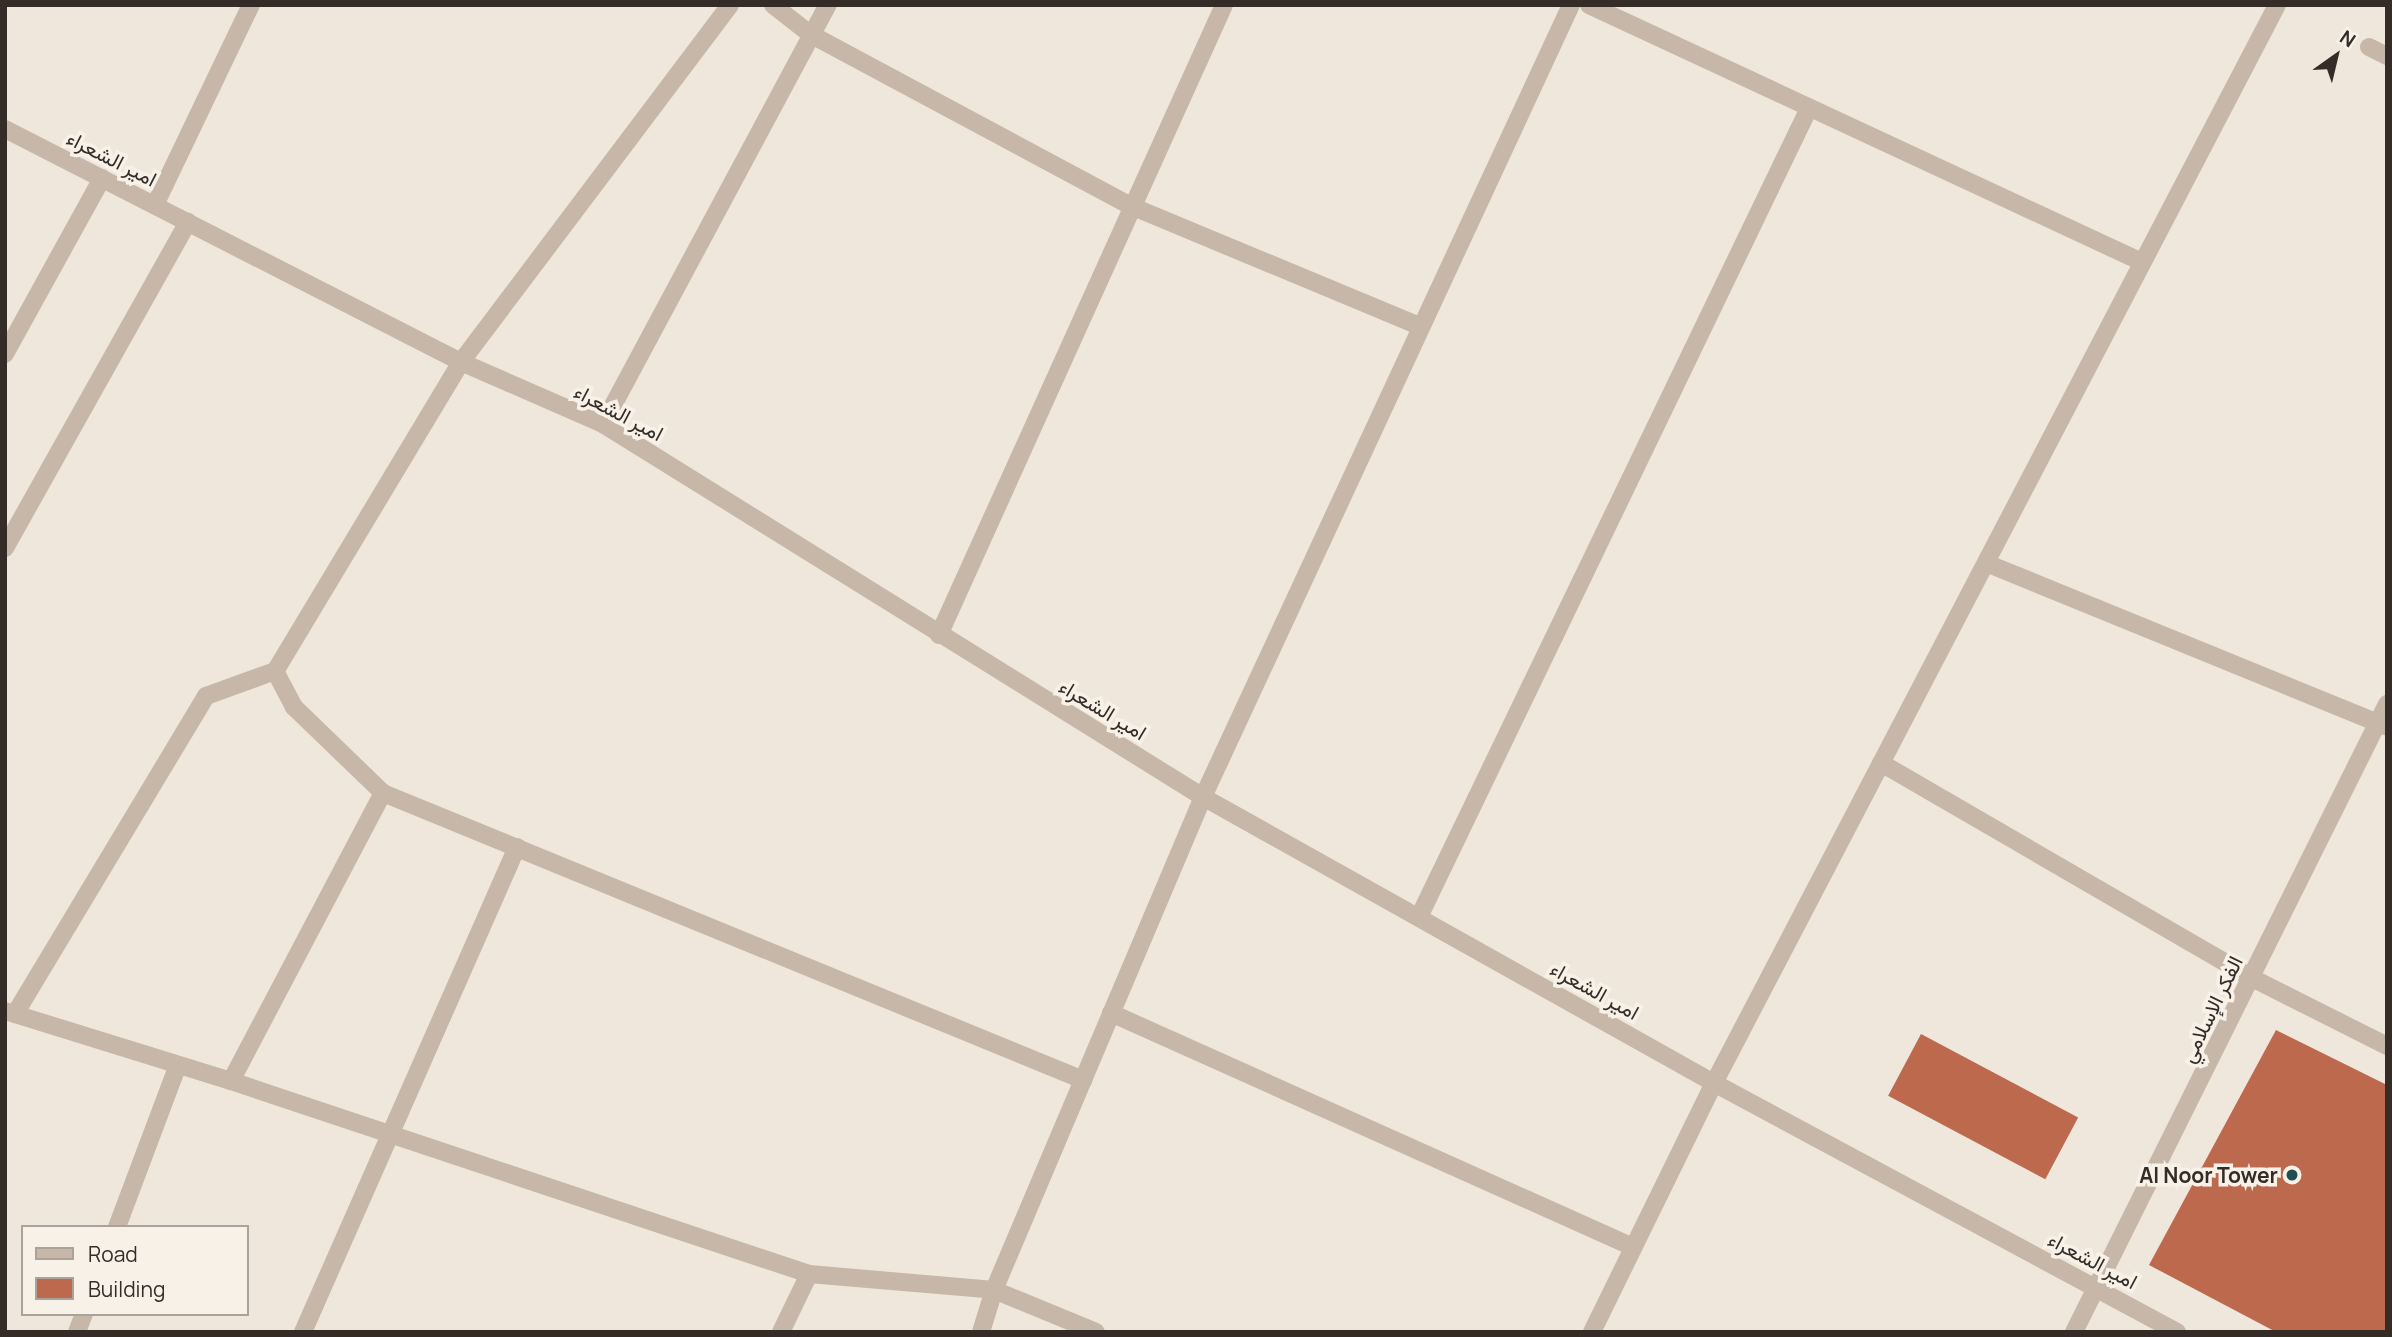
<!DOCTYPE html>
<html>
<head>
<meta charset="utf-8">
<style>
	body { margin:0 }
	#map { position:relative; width:2392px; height:1337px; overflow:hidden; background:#f0e7dc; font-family:Manrope,Vazirmatn,sans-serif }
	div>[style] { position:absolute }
	.building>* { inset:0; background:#bd694d; transform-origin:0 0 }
	.street>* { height:18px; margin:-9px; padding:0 9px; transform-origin:9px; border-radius:9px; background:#c7b7a9 }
	.dots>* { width:19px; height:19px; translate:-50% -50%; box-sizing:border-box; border:4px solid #f8f1e8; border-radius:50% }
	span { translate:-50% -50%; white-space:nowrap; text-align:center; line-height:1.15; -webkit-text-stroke:7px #f8f1e8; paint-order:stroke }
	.street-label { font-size:21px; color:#352c28 }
	.poi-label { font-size:21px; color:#352c28; font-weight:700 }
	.right { translate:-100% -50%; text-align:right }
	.frame { position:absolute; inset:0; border:7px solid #352c28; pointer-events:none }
	.legend { position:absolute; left:21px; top:1225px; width:228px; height:91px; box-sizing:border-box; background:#f8f1e8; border:2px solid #aaa29b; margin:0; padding:9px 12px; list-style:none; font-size:21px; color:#352c28 }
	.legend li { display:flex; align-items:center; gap:14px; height:35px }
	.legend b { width:35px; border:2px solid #aaa29b }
	.north { position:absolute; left:2301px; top:21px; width:70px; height:70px; -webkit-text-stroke:5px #f8f1e8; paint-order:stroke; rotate:34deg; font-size:19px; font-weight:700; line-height:28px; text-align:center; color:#352c28 }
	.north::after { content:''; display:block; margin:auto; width:24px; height:32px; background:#352c28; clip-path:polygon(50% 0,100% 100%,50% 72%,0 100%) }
</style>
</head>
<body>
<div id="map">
	<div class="building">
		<div style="clip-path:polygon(2276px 1030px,2387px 1085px,2387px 1332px,2276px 1332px,2149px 1265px)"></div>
		<div style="left:1921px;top:1034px;width:178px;height:70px;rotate:28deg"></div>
	</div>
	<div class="street">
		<div style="left:730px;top:5px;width:447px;rotate:127deg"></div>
		<div style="left:461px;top:362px;width:361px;rotate:121deg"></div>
		<div style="left:275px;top:671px;width:41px;rotate:62.2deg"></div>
		<div style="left:294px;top:707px;width:124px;rotate:44deg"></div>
		<div style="left:383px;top:793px;width:757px;rotate:22.29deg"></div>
		<div style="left:773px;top:5px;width:47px;rotate:38.1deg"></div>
		<div style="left:810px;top:34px;width:364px;rotate:28.2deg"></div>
		<div style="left:1131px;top:206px;width:314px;rotate:22.6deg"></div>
		<div style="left:1589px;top:5px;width:610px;rotate:24.93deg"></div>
		<div style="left:2369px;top:47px;width:20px;rotate:27deg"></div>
		<div style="left:5px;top:129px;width:512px;rotate:27.07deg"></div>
		<div style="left:461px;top:362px;width:155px;rotate:23.6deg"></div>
		<div style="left:603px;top:424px;width:706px;rotate:31.87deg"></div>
		<div style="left:1203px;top:797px;width:586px;rotate:29.24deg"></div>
		<div style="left:1714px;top:1083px;width:526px;rotate:28.27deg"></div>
		<div style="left:155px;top:205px;width:222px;rotate:-64.4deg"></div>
		<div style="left:5px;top:354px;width:201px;rotate:-61.1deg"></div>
		<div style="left:603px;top:424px;width:476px;rotate:-61.8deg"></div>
		<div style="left:5px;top:548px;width:374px;rotate:-60.7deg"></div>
		<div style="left:1986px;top:563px;width:433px;rotate:22.2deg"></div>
		<div style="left:939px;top:635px;width:691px;rotate:-65.66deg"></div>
		<div style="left:1881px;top:763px;width:429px;rotate:30.1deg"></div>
		<div style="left:2252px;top:978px;width:151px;rotate:26.7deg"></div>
		<div style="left:1419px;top:917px;width:898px;rotate:-64.26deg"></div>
		<div style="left:5px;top:1011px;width:237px;rotate:17.2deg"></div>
		<div style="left:231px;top:1081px;width:609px;rotate:18.46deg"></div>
		<div style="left:809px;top:1274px;width:186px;rotate:4.9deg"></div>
		<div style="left:994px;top:1290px;width:110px;rotate:22.4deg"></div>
		<div style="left:1111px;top:1013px;width:572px;rotate:24.15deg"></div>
		<div style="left:15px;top:1014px;width:371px;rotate:-59deg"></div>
		<div style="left:206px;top:696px;width:73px;rotate:-19.9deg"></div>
		<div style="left:231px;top:1081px;width:326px;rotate:-62.2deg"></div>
		<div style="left:117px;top:1227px;width:173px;rotate:-69.4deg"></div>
		<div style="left:77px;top:1332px;width:19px;rotate:-69deg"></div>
		<div style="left:303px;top:1332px;width:530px;rotate:-66.19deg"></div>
		<div style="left:781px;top:1332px;width:64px;rotate:-64.2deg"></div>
		<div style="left:981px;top:1332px;width:44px;rotate:-72.8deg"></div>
		<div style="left:994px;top:1290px;width:535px;rotate:-67.03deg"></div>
		<div style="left:1203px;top:797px;width:873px;rotate:-65.08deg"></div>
		<div style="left:1592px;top:1332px;width:277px;rotate:-63.9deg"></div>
		<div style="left:1714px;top:1083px;width:1216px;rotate:-62.42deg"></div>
		<div style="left:2074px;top:1332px;width:702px;rotate:-63.51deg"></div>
	</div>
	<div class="dots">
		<div style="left:2292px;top:1175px;background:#214f53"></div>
	</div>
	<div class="street-label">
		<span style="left:112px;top:158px;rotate:27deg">امير الشعراء</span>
		<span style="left:619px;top:412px;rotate:28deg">امير الشعراء</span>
		<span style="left:1103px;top:709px;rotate:31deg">امير الشعراء</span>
		<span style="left:1595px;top:990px;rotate:29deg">امير الشعراء</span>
		<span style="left:2211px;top:1009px;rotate:-64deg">الفكر الإسلامي</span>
		<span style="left:2093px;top:1260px;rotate:28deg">امير الشعراء</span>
	</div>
	<div class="poi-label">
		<span class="right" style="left:2278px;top:1175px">Al Noor Tower</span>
	</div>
	<div class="frame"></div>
	<ul class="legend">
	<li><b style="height:9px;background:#c7b7a9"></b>Road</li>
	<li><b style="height:19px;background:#bd694d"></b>Building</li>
	</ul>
	<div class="north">N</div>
</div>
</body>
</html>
